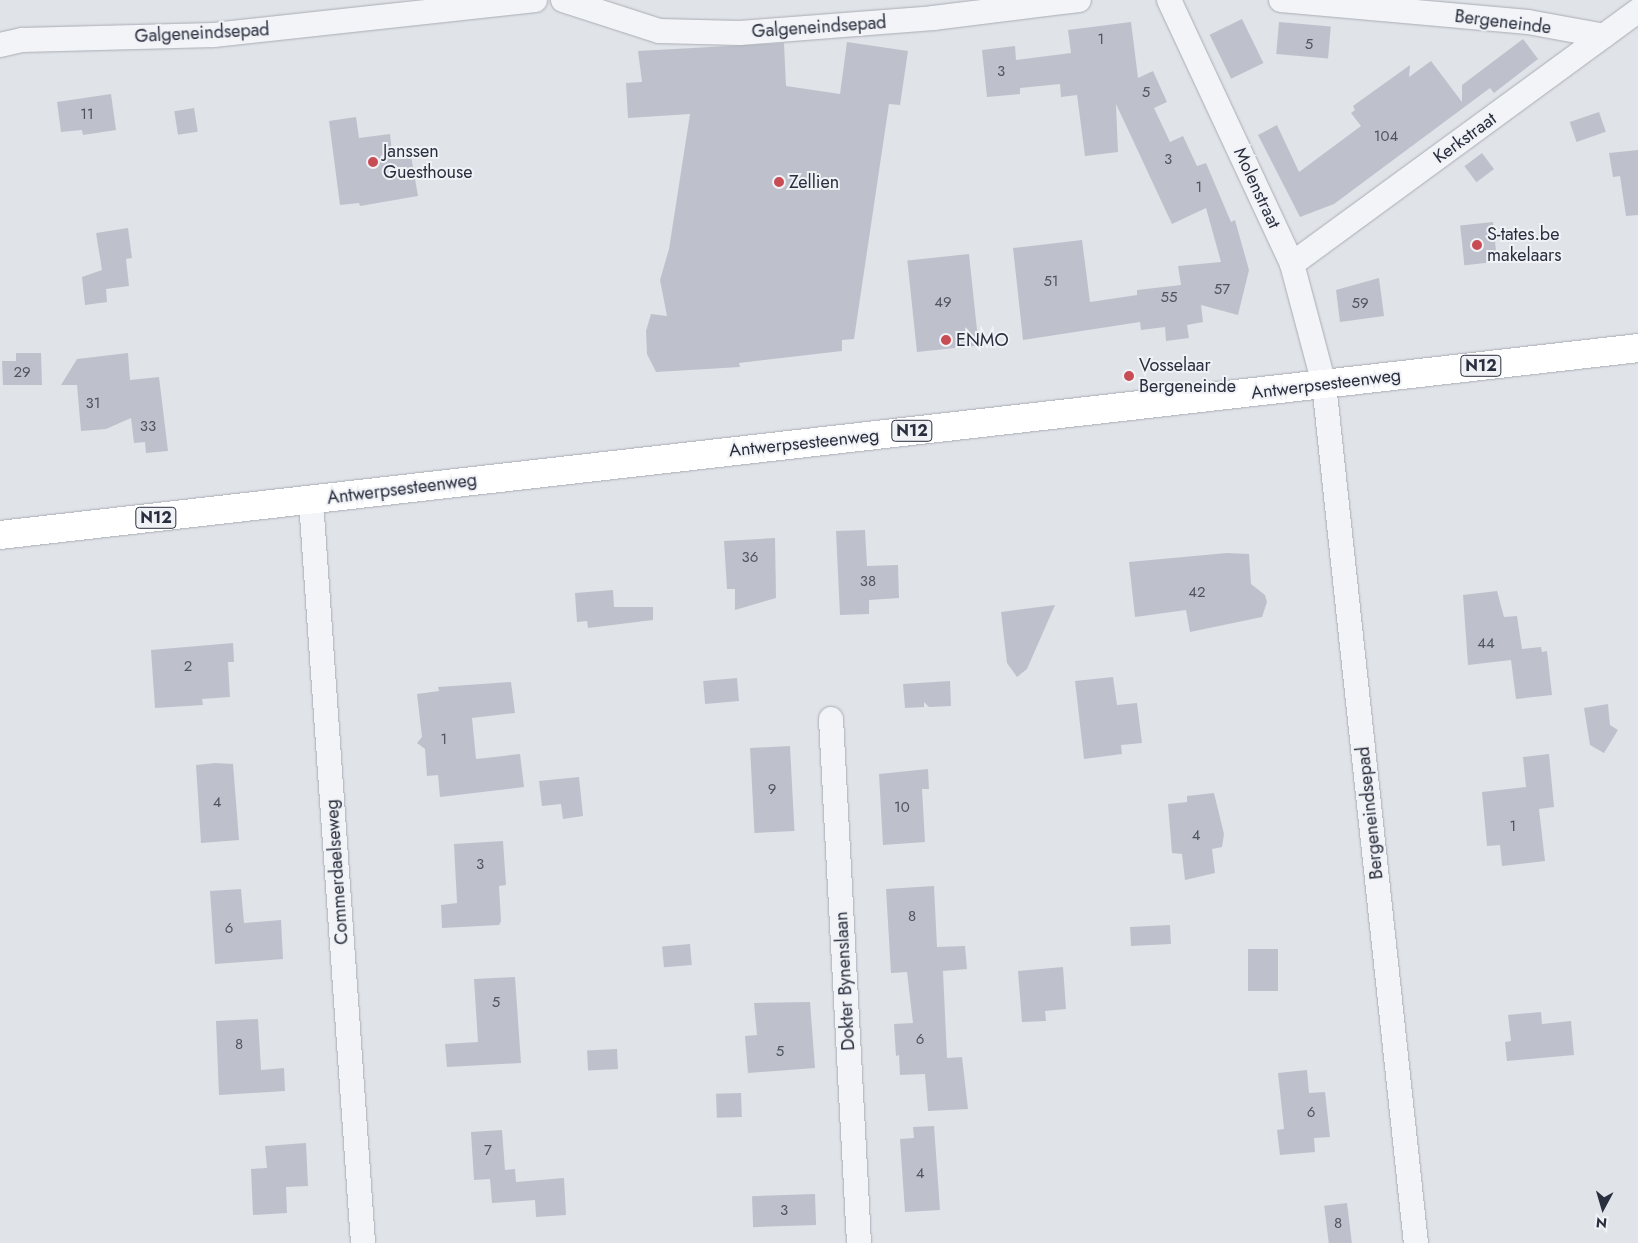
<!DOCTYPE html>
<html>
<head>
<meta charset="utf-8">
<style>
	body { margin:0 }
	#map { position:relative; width:1638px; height:1243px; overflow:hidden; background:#e0e3e8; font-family:Jost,sans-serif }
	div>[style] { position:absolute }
	.building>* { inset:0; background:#bec1cb; transform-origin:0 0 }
	.roads { filter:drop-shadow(0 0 1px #a9adb5) drop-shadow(0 0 1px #a9adb5) }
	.street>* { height:24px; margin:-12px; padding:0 12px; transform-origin:12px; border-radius:12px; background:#f3f4f7 }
	.primary>* { height:28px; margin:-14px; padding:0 14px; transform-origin:14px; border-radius:14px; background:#fff }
	.dots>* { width:14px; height:14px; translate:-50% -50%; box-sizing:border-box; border:2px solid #f0f2f6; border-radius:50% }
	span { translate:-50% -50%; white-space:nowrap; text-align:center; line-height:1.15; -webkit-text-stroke:4px #f0f2f6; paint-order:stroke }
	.number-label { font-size:15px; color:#4f5462 }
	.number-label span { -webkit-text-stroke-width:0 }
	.shield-label span { padding:1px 4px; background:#f0f2f6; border:1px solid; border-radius:4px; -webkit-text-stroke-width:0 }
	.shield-label { font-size:16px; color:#2a2f3f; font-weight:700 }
	.street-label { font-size:18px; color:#2a2f3f }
	.poi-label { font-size:18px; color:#2a2f3f }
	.left { translate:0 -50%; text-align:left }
	.north { position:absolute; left:1578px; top:1183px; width:50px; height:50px; -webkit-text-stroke:4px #f0f2f6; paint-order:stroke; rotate:186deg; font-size:14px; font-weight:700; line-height:20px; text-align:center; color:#2a2f3f }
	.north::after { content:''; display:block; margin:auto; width:18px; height:22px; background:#2a2f3f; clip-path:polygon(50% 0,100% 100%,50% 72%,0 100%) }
</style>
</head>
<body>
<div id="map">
	<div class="building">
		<div style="left:1242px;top:19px;width:49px;height:36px;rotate:64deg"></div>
		<div style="clip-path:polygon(1131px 22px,1138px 78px,1153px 71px,1167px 102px,1154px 108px,1170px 142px,1183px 136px,1197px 166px,1206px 163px,1231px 222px,1235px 220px,1249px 270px,1238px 315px,1201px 305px,1203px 322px,1187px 325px,1189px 338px,1166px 341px,1165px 327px,1141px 330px,1140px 322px,1023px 340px,1013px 248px,1082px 240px,1090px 302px,1137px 295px,1137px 290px,1181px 285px,1178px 266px,1221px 262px,1206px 208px,1172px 224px,1116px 104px,1118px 152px,1085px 156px,1077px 95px,1061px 97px,1060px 84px,1020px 88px,1020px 94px,987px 97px,982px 50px,1015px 46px,1016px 60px,1071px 53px,1068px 30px)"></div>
		<div style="left:1279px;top:22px;width:52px;height:32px;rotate:5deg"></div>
		<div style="clip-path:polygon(1523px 39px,1538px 59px,1494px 93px,1490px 88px,1334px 204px,1300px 217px,1258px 135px,1277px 125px,1299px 172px,1361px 126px,1351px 113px,1355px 110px,1353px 106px,1410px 65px,1409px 77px,1431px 61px,1462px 102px,1462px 85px)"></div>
		<div style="clip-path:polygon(847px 42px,908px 51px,900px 105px,889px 104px,854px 339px,842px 340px,842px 351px,739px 363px,740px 367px,656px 372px,647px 354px,646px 331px,651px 314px,667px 316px,660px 280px,669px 249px,690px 114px,628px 118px,626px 83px,642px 82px,638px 51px,784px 43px,786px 86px,840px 94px)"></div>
		<div style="clip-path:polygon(111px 94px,116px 130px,83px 135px,82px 130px,61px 132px,57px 102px)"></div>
		<div style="left:194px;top:108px;width:24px;height:20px;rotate:81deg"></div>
		<div style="left:1599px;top:112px;width:21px;height:31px;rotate:71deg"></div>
		<div style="clip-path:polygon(356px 117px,359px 138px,390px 134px,392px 152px,410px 150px,418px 196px,360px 206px,359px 203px,340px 205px,329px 121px)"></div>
		<div style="clip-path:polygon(1638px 150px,1638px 215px,1626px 216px,1620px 176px,1613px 177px,1609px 153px)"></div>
		<div style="left:1482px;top:153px;width:20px;height:22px;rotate:53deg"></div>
		<div style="left:1493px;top:222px;width:40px;height:33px;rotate:84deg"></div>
		<div style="clip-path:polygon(128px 228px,132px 258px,126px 259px,129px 286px,106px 289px,107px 302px,85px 305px,82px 277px,102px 270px,96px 233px)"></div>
		<div style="left:969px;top:254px;width:92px;height:62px;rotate:84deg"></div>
		<div style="clip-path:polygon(1379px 278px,1384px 316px,1340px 322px,1336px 290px)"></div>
		<div style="clip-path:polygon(16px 353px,41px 353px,42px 385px,3px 385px,2px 361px,16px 361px)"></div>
		<div style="clip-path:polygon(128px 353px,130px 380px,159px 377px,168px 451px,146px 453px,145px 442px,134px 443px,131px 418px,106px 429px,81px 431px,77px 385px,61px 385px,77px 359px)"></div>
		<div style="clip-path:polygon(865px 530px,867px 566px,898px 565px,899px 598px,869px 600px,869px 614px,840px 615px,836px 531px)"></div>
		<div style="clip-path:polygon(775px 538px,776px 598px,735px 610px,735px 589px,727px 589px,724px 541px)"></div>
		<div style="clip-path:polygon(1227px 553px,1249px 554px,1251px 584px,1265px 595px,1267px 602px,1262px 617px,1190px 632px,1186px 610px,1135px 617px,1129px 562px)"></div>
		<div style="clip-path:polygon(613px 590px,614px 607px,653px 607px,653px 620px,588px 628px,587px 621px,577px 622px,575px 593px)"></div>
		<div style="clip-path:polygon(1497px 591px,1504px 617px,1517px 616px,1522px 649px,1541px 647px,1542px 652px,1547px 651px,1552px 695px,1516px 699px,1511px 660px,1468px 665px,1463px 595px)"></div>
		<div style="clip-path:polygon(1055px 605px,1027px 669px,1017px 677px,1007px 663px,1001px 612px)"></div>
		<div style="clip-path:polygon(233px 643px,234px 662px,228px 662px,230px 697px,202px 699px,203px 705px,155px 708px,151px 650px)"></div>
		<div style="clip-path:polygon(1113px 677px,1117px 705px,1137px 703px,1142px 743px,1121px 745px,1122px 754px,1084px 759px,1075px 681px)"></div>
		<div style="left:737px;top:678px;width:23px;height:34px;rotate:85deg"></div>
		<div style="clip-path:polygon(950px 681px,951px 706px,929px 707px,924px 702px,924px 707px,905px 708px,903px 684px)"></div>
		<div style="clip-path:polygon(511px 682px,515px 713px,472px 718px,476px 759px,520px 754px,524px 787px,440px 797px,438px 775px,427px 776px,425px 749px,417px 743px,422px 737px,417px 694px,439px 691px,438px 687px)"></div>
		<div style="clip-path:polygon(1608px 704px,1610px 725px,1618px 730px,1604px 753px,1590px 745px,1584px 708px)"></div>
		<div style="left:790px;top:746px;width:85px;height:40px;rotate:87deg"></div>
		<div style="clip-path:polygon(1549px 754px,1554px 807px,1539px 809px,1545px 861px,1502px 866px,1500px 845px,1487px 846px,1482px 792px,1526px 787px,1523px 757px)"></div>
		<div style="clip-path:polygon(215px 763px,233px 764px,239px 840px,201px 843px,196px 765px)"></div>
		<div style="clip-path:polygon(928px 769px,929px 789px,922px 789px,925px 842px,883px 845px,879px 774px)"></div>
		<div style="clip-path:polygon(579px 777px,583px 816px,563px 819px,561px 804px,542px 806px,539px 781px)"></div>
		<div style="clip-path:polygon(1214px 793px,1224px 834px,1222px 847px,1212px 849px,1215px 873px,1185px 880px,1182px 854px,1172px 853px,1168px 804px,1187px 802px,1187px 796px)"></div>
		<div style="clip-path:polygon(503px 841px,506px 885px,499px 886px,501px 921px,499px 925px,442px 928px,441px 905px,457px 903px,454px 844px)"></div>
		<div style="clip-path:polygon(934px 886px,937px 947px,965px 946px,967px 969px,943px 971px,947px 1058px,962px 1057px,968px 1109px,928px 1111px,925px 1074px,900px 1075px,899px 1055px,896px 1056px,894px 1024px,913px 1023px,907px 972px,891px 973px,886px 889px)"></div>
		<div style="clip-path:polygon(241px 889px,244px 923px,281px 920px,283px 959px,215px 964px,210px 891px)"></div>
		<div style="left:1170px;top:925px;width:19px;height:40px;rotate:87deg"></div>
		<div style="left:690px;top:944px;width:21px;height:28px;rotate:85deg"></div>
		<div style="left:1248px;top:949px;width:30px;height:42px"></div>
		<div style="clip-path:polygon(1063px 967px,1066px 1009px,1045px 1011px,1046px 1021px,1022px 1022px,1018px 971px)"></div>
		<div style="clip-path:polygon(515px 977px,521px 1063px,447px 1067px,445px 1044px,478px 1042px,474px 979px)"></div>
		<div style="clip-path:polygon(810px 1002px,815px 1068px,748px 1073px,745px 1036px,757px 1035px,754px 1003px)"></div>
		<div style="clip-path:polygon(1541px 1012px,1542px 1024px,1571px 1021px,1574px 1055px,1507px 1061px,1505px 1042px,1511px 1041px,1508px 1015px)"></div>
		<div style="clip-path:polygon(258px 1019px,261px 1070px,284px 1068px,285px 1091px,219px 1095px,216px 1021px)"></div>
		<div style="left:617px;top:1049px;width:20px;height:30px;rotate:87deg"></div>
		<div style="clip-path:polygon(1307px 1070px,1309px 1093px,1325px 1092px,1330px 1137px,1314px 1138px,1315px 1152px,1280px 1155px,1277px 1130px,1284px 1129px,1278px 1073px)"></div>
		<div style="left:741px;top:1093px;width:24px;height:25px;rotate:88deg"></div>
		<div style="clip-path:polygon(934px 1126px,940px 1210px,905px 1212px,900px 1139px,914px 1138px,913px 1127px)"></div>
		<div style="clip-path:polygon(502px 1130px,505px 1170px,515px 1169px,516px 1182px,564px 1178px,566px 1215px,536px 1217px,535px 1200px,492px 1203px,490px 1179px,474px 1180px,471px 1132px)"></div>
		<div style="clip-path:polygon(306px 1143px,308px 1186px,286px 1187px,287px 1213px,253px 1215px,251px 1169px,267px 1168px,265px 1146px)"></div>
		<div style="left:815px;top:1194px;width:31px;height:63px;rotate:88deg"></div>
		<div style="left:1347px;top:1203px;width:40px;height:23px;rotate:83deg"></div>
	</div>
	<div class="roads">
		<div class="street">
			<div style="left:563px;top:0;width:101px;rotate:17.9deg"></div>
			<div style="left:659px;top:31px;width:81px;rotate:1.4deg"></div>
			<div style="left:740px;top:33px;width:194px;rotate:-4.4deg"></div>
			<div style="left:933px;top:18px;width:147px;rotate:-7deg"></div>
			<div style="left:1169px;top:0;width:291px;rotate:65deg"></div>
			<div style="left:1292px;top:264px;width:124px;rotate:75.1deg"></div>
			<div style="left:1324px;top:384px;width:864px;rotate:83.89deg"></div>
			<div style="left:1281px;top:0;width:248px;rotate:5.1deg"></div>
			<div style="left:1528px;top:22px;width:77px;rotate:10.4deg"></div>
			<div style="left:0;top:45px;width:23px;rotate:-13deg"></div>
			<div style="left:22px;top:40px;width:192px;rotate:-1.5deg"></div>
			<div style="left:214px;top:35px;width:323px;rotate:-6.2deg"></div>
			<div style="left:1292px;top:264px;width:429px;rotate:-36.2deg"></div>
			<div style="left:311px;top:501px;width:744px;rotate:85.99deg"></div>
			<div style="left:831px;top:719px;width:525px;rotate:86.94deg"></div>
		</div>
		<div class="primary">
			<div style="left:0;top:535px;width:1649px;rotate:-6.51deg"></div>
		</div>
	</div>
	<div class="dots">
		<div style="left:373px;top:162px;background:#c74c53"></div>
		<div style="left:779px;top:182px;background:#c74c53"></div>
		<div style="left:1477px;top:245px;background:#c74c53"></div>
		<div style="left:946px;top:340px;background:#c74c53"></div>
		<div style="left:1129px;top:376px;background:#c74c53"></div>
	</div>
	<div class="number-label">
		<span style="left:1101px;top:40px">1</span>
		<span style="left:1309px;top:45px">5</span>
		<span style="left:1001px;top:72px">3</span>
		<span style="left:1146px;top:93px">5</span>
		<span style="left:87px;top:115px">11</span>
		<span style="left:1386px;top:137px">104</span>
		<span style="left:1168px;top:160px">3</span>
		<span style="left:1199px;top:188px">1</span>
		<span style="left:1051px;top:282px">51</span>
		<span style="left:1222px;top:290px">57</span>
		<span style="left:1169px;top:298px">55</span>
		<span style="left:943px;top:303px">49</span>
		<span style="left:1360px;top:304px">59</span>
		<span style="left:22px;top:373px">29</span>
		<span style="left:93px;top:404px">31</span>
		<span style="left:148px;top:427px">33</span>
		<span style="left:750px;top:558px">36</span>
		<span style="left:868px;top:582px">38</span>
		<span style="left:1197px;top:593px">42</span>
		<span style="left:1486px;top:644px">44</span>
		<span style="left:188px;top:667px">2</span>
		<span style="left:444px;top:740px">1</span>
		<span style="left:772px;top:790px">9</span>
		<span style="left:217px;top:803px">4</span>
		<span style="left:902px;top:808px">10</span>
		<span style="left:1513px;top:827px">1</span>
		<span style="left:1196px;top:836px">4</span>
		<span style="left:480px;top:865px">3</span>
		<span style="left:912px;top:917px">8</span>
		<span style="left:229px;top:929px">6</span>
		<span style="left:496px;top:1003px">5</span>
		<span style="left:920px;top:1040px">6</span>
		<span style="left:239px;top:1045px">8</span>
		<span style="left:780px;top:1052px">5</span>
		<span style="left:1311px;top:1113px">6</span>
		<span style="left:488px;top:1151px">7</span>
		<span style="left:920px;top:1174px">4</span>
		<span style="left:784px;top:1211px">3</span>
		<span style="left:1338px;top:1224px">8</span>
	</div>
	<div class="shield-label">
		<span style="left:1481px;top:366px">N12</span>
		<span style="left:912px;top:431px">N12</span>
		<span style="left:156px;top:518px">N12</span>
	</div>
	<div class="street-label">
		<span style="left:1503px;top:22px;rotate:7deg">Bergeneinde</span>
		<span style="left:819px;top:27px;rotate:-4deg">Galgeneindsepad</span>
		<span style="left:202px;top:33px;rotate:-3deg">Galgeneindsepad</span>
		<span style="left:1465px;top:138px;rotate:-36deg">Kerkstraat</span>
		<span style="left:1257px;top:188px;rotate:65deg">Molenstraat</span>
		<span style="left:1326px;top:384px;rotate:-7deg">Antwerpsesteenweg</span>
		<span style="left:804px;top:443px;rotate:-6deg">Antwerpsesteenweg</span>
		<span style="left:402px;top:489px;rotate:-7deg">Antwerpsesteenweg</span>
		<span style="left:1370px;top:813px;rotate:-96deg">Bergeneindsepad</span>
		<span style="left:337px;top:872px;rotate:-94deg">Commerdaelseweg</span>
		<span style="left:845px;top:981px;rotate:-93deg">Dokter Bynenslaan</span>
	</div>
	<div class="poi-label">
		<span class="left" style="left:383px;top:162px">Janssen<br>Guesthouse</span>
		<span class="left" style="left:789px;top:182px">Zellien</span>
		<span class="left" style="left:1487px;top:245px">S-tates.be<br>makelaars</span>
		<span class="left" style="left:956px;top:340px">ENMO</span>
		<span class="left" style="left:1139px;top:376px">Vosselaar<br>Bergeneinde</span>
	</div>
	<div class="north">N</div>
</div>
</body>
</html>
